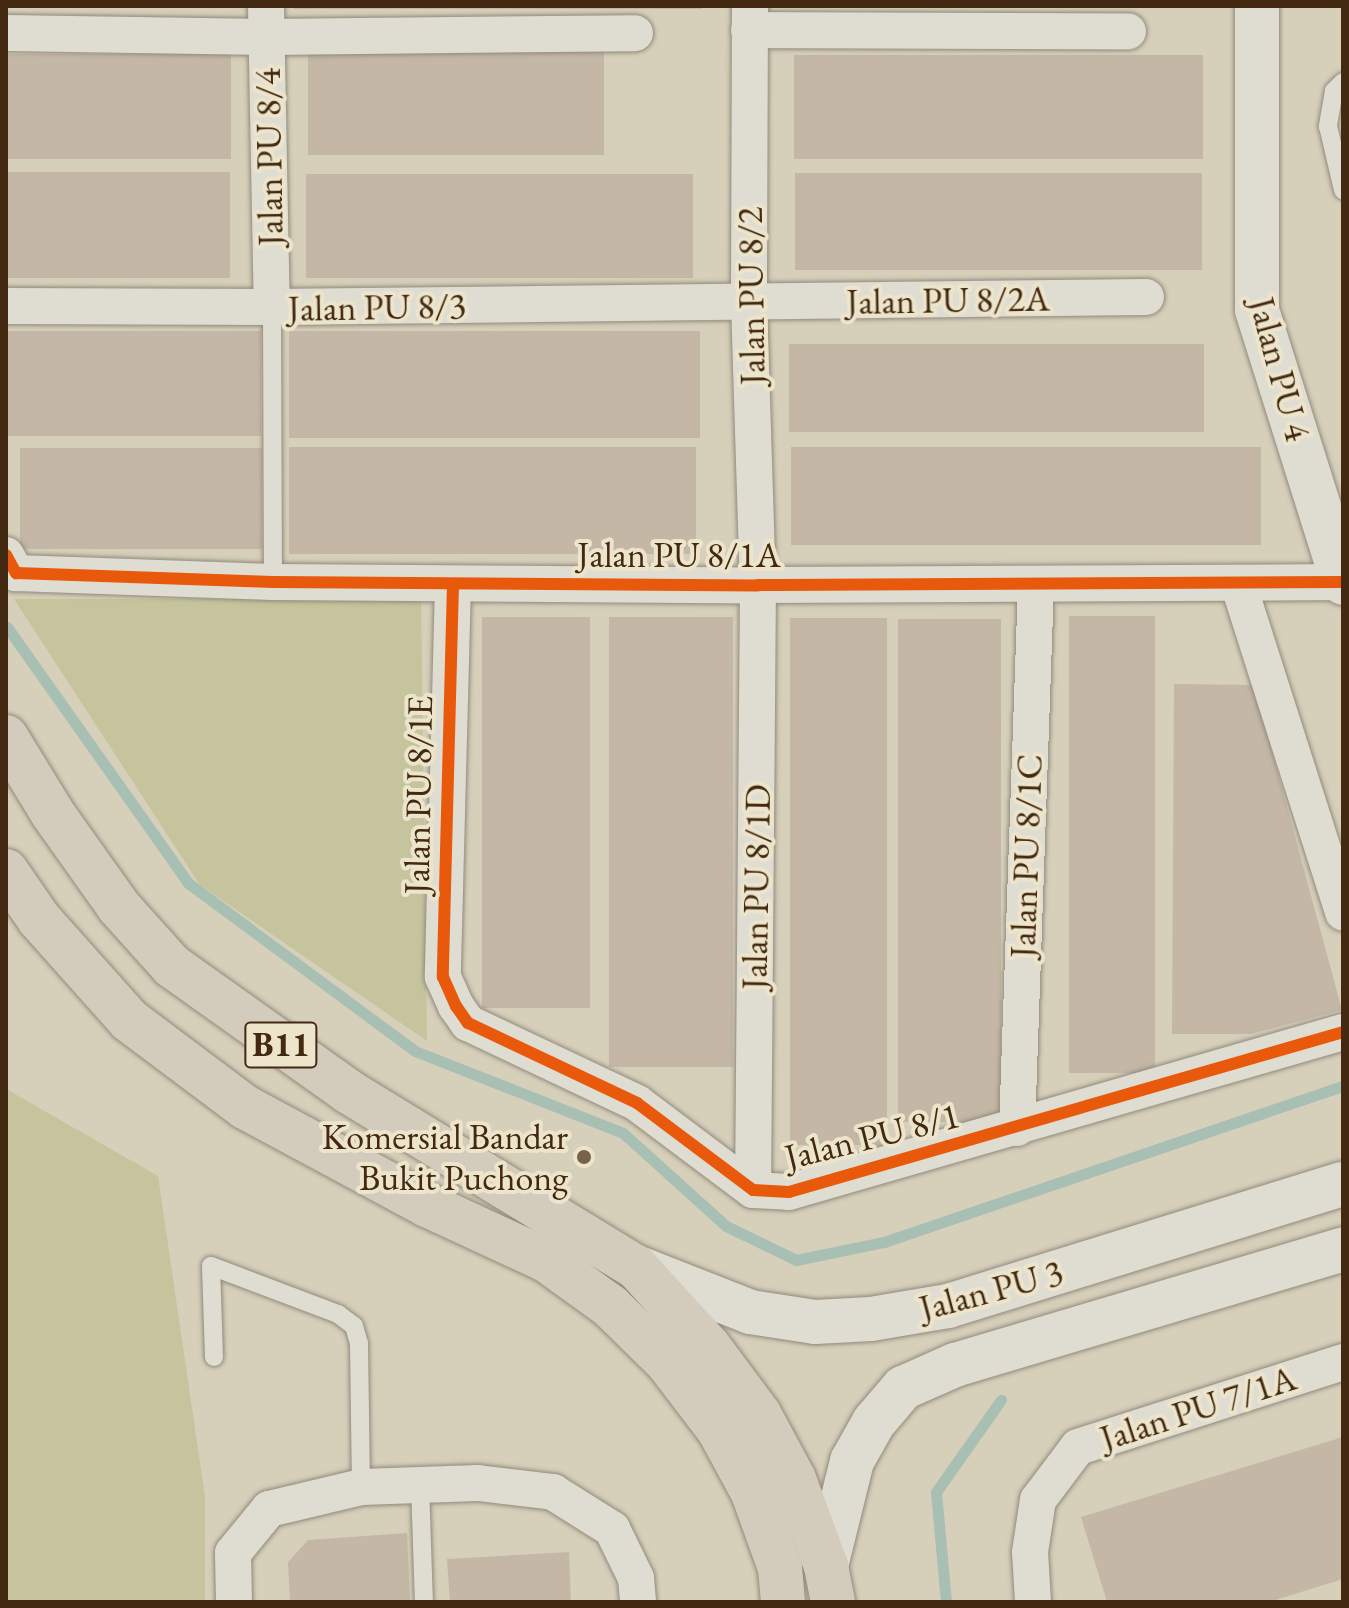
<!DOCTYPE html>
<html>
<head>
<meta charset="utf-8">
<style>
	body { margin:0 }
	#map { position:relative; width:1349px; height:1608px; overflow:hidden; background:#d6cfba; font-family:"EB Garamond",serif }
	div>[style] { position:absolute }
	.green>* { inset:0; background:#c6c49d }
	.stream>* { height:11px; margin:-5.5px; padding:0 5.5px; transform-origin:5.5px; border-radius:5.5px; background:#a8bfb3 }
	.building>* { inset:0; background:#c4b7a6; transform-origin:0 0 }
	.roads { filter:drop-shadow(0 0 2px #928a7b) drop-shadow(0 0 2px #928a7b) }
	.service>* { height:18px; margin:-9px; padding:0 9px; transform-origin:9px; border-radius:9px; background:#dfdcd2 }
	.minor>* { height:36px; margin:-18px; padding:0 18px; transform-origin:18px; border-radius:18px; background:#dfdcd2 }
	.tertiary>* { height:44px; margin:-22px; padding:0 22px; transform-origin:22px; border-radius:22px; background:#dfdcd2 }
	.primary>* { height:44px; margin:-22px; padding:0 22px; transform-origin:22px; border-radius:22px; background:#d3ccbd }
	.cycleway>* { height:12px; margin:-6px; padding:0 6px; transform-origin:6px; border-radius:6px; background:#e8590c }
	.dots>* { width:22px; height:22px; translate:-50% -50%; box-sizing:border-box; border:4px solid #ece4cb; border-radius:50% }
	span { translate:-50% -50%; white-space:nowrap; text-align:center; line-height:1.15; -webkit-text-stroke:8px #ece4cb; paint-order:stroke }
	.shield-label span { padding:2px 6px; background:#ece4cb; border:2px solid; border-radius:6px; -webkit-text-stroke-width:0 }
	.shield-label { font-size:34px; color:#432911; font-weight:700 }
	.street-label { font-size:36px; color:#432911 }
	.poi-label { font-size:36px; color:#432911 }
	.right { translate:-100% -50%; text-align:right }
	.frame { position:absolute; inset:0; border:8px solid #432911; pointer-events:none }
</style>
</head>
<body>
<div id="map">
	<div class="green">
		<div style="clip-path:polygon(14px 599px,421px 599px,427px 1041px,200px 885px)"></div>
		<div style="clip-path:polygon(6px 1089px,158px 1176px,205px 1497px,205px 1602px,6px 1602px)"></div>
	</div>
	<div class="stream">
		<div style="left:7px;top:627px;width:314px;rotate:54.7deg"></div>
		<div style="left:188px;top:883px;width:282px;rotate:36.5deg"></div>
		<div style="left:415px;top:1051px;width:224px;rotate:21.5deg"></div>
		<div style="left:623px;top:1133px;width:139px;rotate:42.1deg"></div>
		<div style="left:726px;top:1226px;width:78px;rotate:25.9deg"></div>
		<div style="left:796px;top:1260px;width:90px;rotate:-11.6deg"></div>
		<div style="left:884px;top:1242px;width:485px;rotate:-18.8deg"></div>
		<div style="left:946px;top:1602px;width:110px;rotate:-95.2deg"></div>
		<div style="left:936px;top:1492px;width:113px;rotate:-54.8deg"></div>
	</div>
	<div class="building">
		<div style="left:294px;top:6px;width:408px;height:3px"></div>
		<div style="left:308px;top:48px;width:296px;height:107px"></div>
		<div style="left:6px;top:54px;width:225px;height:105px"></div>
		<div style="left:794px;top:55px;width:409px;height:104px"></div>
		<div style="left:6px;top:172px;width:224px;height:106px"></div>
		<div style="left:795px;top:173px;width:407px;height:97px"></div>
		<div style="left:306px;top:174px;width:387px;height:104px"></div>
		<div style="left:6px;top:331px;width:255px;height:105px"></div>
		<div style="left:289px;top:331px;width:411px;height:107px"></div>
		<div style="left:789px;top:344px;width:415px;height:88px"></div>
		<div style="left:289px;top:447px;width:407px;height:107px"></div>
		<div style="left:791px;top:447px;width:470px;height:98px"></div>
		<div style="left:20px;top:448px;width:242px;height:101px"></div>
		<div style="left:1069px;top:616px;width:86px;height:457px"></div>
		<div style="left:482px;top:617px;width:108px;height:391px"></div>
		<div style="left:609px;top:617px;width:124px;height:450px"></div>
		<div style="left:790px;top:618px;width:97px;height:527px"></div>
		<div style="left:898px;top:619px;width:103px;height:503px"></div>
		<div style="clip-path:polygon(1174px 684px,1254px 685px,1342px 1010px,1251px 1034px,1172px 1034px)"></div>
		<div style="clip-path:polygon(1343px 1437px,1343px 1579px,1269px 1602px,1107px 1602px,1081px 1517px)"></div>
		<div style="clip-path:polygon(407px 1533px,410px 1602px,290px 1602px,288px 1562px,308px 1540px)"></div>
		<div style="clip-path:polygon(569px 1552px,571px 1602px,450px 1602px,447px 1559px)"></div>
	</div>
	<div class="roads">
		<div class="service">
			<div style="left:1343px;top:82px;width:13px;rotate:135deg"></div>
			<div style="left:1334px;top:91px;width:36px;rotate:100deg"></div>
			<div style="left:1328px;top:126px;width:66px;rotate:76.8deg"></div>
			<div style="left:272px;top:307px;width:275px;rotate:89.8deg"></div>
			<div style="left:214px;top:1357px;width:91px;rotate:-91.9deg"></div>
			<div style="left:211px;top:1266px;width:136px;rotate:20.7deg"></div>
			<div style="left:338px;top:1314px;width:20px;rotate:37deg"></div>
			<div style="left:354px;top:1326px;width:19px;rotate:74deg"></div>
			<div style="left:359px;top:1344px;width:143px;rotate:89.2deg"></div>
			<div style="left:420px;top:1484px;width:118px;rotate:88.1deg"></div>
		</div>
		<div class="minor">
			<div style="left:266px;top:6px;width:301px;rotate:88.9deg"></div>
			<div style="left:750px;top:6px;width:297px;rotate:90.2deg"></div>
			<div style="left:749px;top:303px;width:282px;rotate:88.2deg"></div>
			<div style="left:758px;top:585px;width:605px;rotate:90.47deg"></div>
			<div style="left:749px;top:30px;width:379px;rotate:0.2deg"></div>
			<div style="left:6px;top:33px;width:261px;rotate:0.9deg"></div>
			<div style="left:267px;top:37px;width:368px;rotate:-0.6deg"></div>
			<div style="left:6px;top:306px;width:266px;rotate:0.2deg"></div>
			<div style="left:272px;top:307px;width:874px;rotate:-0.66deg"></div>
			<div style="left:6px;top:555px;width:21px;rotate:61deg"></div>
			<div style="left:16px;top:573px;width:257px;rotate:2deg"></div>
			<div style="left:273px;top:582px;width:485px;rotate:0.4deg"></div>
			<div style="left:758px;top:585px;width:585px;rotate:-0.29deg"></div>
			<div style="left:1238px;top:583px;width:346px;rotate:72.3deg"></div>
			<div style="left:453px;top:584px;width:393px;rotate:91.5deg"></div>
			<div style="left:443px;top:977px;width:32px;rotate:66deg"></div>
			<div style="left:456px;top:1006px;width:21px;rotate:55deg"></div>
			<div style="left:468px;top:1023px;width:187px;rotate:25.3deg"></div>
			<div style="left:637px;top:1103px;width:145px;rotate:36.9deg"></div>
			<div style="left:753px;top:1190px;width:36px;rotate:3deg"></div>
			<div style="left:789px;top:1192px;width:577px;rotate:-16.11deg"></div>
			<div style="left:1017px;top:1128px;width:544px;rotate:-88deg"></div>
			<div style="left:234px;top:1602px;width:49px;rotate:-91.2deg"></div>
			<div style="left:233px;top:1553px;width:57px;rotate:-50.7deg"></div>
			<div style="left:269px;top:1509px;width:95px;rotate:-13.4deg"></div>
			<div style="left:361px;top:1487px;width:117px;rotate:-2deg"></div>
			<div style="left:478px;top:1483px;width:76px;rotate:6.8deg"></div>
			<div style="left:553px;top:1492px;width:70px;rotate:32.1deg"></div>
			<div style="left:612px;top:1529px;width:55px;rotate:63.9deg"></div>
			<div style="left:636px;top:1578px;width:24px;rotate:85deg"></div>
			<div style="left:1033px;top:1602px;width:50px;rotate:-93.4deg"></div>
			<div style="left:1030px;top:1552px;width:53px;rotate:-81.3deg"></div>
			<div style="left:1038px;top:1500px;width:66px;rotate:-53deg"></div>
			<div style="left:1078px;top:1447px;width:278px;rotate:-17.8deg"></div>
		</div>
		<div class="tertiary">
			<div style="left:1257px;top:6px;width:304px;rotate:90deg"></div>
			<div style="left:1257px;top:310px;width:286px;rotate:72.5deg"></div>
			<div style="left:636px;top:1267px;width:123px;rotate:21.5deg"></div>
			<div style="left:750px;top:1312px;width:66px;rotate:8.7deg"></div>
			<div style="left:815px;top:1322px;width:56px;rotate:-3.1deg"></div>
			<div style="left:871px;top:1319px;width:78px;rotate:-9.6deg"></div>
			<div style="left:948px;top:1306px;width:413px;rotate:-17.2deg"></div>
			<div style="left:826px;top:1566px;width:108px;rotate:-76.1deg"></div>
			<div style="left:852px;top:1461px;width:45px;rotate:-60.6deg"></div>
			<div style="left:874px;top:1422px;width:45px;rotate:-49.5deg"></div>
			<div style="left:903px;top:1388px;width:57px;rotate:-23.9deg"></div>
			<div style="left:955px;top:1365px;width:405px;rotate:-16.6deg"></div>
		</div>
		<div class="primary">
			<div style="left:6px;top:737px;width:90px;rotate:58.6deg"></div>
			<div style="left:53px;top:814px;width:114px;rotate:54.6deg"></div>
			<div style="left:119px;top:907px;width:79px;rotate:48.1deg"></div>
			<div style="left:172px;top:966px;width:217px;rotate:35.4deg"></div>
			<div style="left:349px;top:1092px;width:336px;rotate:31.4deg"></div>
			<div style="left:636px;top:1267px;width:108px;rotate:47.6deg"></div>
			<div style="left:709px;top:1347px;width:84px;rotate:53.3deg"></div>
			<div style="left:759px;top:1414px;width:74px;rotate:61.7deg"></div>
			<div style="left:794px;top:1479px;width:93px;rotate:69.8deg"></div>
			<div style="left:826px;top:1566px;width:37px;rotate:79deg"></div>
			<div style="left:6px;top:871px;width:58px;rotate:55.5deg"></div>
			<div style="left:39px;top:919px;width:135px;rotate:48.3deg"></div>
			<div style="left:129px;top:1020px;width:145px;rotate:36.9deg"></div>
			<div style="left:245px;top:1107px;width:207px;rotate:28.3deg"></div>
			<div style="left:427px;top:1205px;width:131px;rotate:24.8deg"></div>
			<div style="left:546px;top:1260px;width:79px;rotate:35.7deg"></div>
			<div style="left:610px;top:1306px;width:80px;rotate:44.5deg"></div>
			<div style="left:667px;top:1362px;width:86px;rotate:52.6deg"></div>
			<div style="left:719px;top:1430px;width:72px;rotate:61.6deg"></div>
			<div style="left:753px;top:1493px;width:80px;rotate:70.2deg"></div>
			<div style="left:780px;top:1568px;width:34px;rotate:85deg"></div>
		</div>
	</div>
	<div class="cycleway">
		<div style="left:6px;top:555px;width:21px;rotate:61deg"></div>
		<div style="left:16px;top:573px;width:257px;rotate:2deg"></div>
		<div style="left:273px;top:582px;width:485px;rotate:0.4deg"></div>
		<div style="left:758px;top:585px;width:585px;rotate:-0.29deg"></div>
		<div style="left:453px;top:584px;width:393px;rotate:91.5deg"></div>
		<div style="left:443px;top:977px;width:32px;rotate:66deg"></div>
		<div style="left:456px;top:1006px;width:21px;rotate:55deg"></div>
		<div style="left:468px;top:1023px;width:187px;rotate:25.3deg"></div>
		<div style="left:637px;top:1103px;width:145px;rotate:36.9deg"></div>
		<div style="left:753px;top:1190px;width:36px;rotate:3deg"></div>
		<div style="left:789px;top:1192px;width:577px;rotate:-16.11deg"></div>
	</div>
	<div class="dots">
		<div style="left:584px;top:1157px;background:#76634c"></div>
	</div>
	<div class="shield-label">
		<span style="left:281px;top:1045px">B11</span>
	</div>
	<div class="street-label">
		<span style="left:269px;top:157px;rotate:-91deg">Jalan PU 8/4</span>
		<span style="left:751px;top:296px;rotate:-91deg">Jalan PU 8/2</span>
		<span style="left:948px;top:300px;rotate:-1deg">Jalan PU 8/2A</span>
		<span style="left:377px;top:307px;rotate:-1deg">Jalan PU 8/3</span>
		<span style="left:1280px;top:369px;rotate:75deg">Jalan PU 4</span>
		<span style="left:679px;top:555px">Jalan PU 8/1A</span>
		<span style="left:418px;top:795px;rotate:-89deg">Jalan PU 8/1E</span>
		<span style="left:1026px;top:856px;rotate:-88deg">Jalan PU 8/1C</span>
		<span style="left:756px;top:887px;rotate:-89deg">Jalan PU 8/1D</span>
		<span style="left:872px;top:1136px;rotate:-14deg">Jalan PU 8/1</span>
		<span style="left:991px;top:1290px;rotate:-15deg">Jalan PU 3</span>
		<span style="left:1198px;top:1408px;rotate:-18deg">Jalan PU 7/1A</span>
	</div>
	<div class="poi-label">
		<span class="right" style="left:568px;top:1157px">Komersial Bandar<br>Bukit Puchong</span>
	</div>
	<div class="frame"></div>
</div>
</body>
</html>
